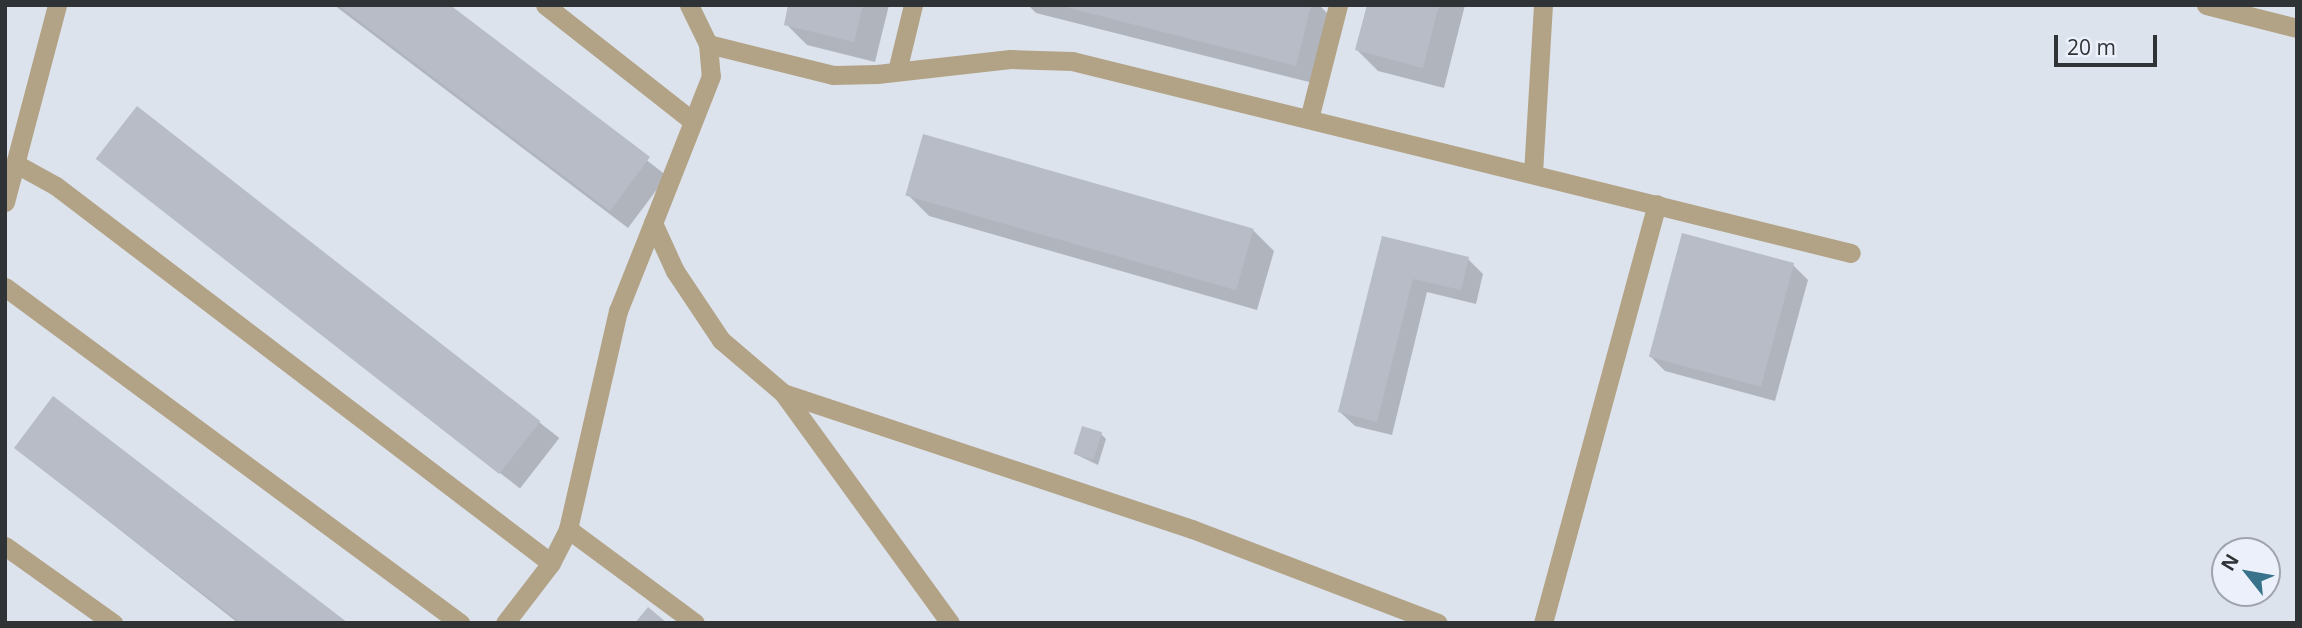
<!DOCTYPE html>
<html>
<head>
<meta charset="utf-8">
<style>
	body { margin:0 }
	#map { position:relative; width:2302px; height:628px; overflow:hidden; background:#dde3ed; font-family:"Open Sans",sans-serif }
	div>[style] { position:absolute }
	.shadow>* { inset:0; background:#0003; transform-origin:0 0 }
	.building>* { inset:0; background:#b7bcc6; transform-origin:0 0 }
	.service>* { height:19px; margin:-9.5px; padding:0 9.5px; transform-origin:9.5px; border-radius:9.5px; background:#b2a386 }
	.minor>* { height:19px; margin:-9.5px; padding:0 9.5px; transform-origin:9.5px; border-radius:9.5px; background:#b2a386 }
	span { translate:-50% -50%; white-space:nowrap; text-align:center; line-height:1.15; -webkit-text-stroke:5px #ebf0fa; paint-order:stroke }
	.frame { position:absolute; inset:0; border:7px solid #303336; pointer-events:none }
	.north { position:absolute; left:2211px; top:537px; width:70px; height:70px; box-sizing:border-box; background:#ebf0fa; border:2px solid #a0a4ac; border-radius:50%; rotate:301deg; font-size:19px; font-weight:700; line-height:28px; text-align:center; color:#303336 }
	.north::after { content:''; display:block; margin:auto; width:24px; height:32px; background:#39728b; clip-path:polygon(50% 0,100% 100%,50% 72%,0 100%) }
	.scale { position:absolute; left:2054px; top:35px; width:103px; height:32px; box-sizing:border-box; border:4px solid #303336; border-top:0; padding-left:9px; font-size:21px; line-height:24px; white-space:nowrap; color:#303336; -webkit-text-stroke:5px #ebf0fa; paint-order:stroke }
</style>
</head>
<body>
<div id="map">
	<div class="shadow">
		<div style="clip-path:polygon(334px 5px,448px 5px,667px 176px,628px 228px)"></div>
		<div style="clip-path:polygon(790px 5px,889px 5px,875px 62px,807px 45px,786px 24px)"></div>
		<div style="clip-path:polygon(1028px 5px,1319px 5px,1330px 16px,1313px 83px,1036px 13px)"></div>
		<div style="clip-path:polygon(1368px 5px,1465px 5px,1444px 88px,1378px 71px,1357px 50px)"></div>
		<div style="left:137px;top:108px;width:536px;height:64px;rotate:38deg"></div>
		<div style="clip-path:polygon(908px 195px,1253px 230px,1274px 251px,1257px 310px,929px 216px)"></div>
		<div style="clip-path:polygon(1384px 238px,1468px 259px,1483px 274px,1476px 304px,1427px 292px,1392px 435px,1355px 426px,1340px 412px)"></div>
		<div style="clip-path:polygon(1793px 265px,1808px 280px,1775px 401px,1665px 371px,1650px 356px)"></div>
		<div style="clip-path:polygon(1101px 434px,1106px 439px,1098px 465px,1075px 454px)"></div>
		<div style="clip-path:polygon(16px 448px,345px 623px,238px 623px)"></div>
	</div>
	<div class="building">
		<div style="clip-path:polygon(338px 5px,450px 5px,650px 157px,610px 211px)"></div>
		<div style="clip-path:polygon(788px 5px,863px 5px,854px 42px,784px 25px)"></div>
		<div style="clip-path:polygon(1057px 5px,1311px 5px,1296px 66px)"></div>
		<div style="clip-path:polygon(1367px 5px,1439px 5px,1423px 68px,1355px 50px)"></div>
		<div style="left:137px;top:106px;width:512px;height:67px;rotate:38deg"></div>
		<div style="left:923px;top:134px;width:344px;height:64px;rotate:16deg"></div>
		<div style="left:1682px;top:233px;width:116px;height:128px;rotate:15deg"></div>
		<div style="clip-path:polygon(1382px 236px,1469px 257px,1461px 290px,1413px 279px,1377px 422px,1338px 412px)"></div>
		<div style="clip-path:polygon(53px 396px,348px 623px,241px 623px,14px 448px)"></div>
		<div style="left:1082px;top:426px;width:21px;height:29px;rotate:17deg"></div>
		<div style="clip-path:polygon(648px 607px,667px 623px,635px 623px)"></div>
	</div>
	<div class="service">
		<div style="left:545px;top:5px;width:184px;rotate:38.2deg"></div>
		<div style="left:2206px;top:5px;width:94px;rotate:14.2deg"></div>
		<div style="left:708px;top:44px;width:129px;rotate:13.9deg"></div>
		<div style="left:833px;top:75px;width:44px;rotate:-1.3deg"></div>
		<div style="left:877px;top:74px;width:134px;rotate:-6.4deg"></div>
		<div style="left:1010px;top:59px;width:62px;rotate:1.8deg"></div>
		<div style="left:1072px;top:61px;width:802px;rotate:13.85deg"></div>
		<div style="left:897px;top:71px;width:68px;rotate:-76.4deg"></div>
		<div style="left:1309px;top:119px;width:118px;rotate:-75.7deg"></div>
		<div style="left:18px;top:165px;width:43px;rotate:28.9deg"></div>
		<div style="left:56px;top:186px;width:622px;rotate:37.29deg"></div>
		<div style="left:1533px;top:173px;width:168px;rotate:-86.6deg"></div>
		<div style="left:5px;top:287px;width:566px;rotate:36.44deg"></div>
		<div style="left:568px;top:529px;width:158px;rotate:36.5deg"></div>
		<div style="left:505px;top:623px;width:76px;rotate:-52.5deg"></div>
		<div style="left:551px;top:563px;width:38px;rotate:-63deg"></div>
		<div style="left:568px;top:529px;width:224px;rotate:-77.1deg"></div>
		<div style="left:618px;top:311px;width:95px;rotate:-68.3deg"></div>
		<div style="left:1543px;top:623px;width:434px;rotate:-74.8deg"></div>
	</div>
	<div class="minor">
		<div style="left:689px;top:5px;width:43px;rotate:64deg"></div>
		<div style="left:708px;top:44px;width:32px;rotate:85deg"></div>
		<div style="left:711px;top:76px;width:158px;rotate:111.5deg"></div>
		<div style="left:653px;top:223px;width:53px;rotate:65.4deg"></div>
		<div style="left:675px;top:271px;width:83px;rotate:56.3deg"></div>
		<div style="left:721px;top:340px;width:82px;rotate:40.5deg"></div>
		<div style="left:783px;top:393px;width:431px;rotate:18.4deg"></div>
		<div style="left:1192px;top:529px;width:263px;rotate:20.9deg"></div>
		<div style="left:5px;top:202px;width:204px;rotate:-75.2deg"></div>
		<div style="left:783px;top:393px;width:284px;rotate:54deg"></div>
		<div style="left:5px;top:546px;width:133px;rotate:35.5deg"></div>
	</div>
	<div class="frame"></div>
	<div class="north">N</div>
	<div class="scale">20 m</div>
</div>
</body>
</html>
